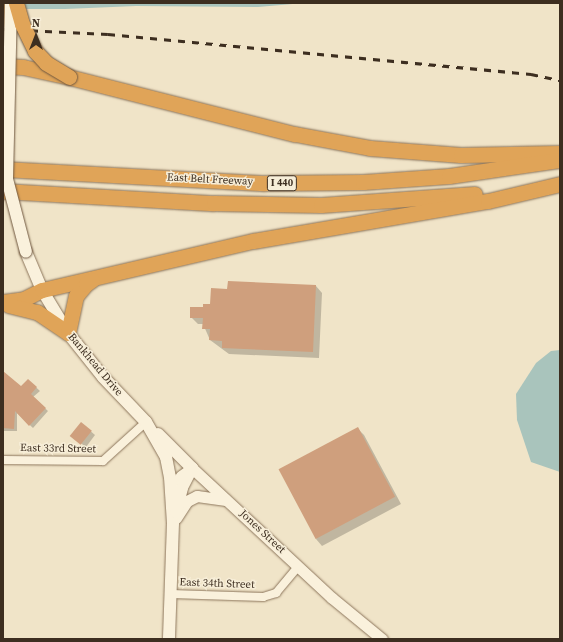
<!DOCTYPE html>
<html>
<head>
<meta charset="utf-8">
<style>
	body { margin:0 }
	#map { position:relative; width:563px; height:642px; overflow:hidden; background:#f0e4c8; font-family:"Source Serif 4",serif }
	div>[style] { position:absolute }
	.water>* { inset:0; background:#a9c4bc }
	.shadow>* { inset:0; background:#0003 }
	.building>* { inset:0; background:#cf9f7d; transform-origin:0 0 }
	.roads { filter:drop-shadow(0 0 1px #8d765c) drop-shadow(0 0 1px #8d765c) }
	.minor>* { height:8px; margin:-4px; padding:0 4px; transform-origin:4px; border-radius:4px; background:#faf1dc }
	.tertiary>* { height:11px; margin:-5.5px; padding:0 5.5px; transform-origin:5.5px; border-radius:5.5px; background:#faf1dc }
	.secondary>* { height:12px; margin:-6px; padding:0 6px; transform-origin:6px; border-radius:6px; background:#faf1dc }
	.motorway>* { height:15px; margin:-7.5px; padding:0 7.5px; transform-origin:7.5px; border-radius:7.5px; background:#e0a458 }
	.rail>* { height:2.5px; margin-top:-1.25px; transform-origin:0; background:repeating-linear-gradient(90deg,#3d2e20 0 7px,transparent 0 14px) }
	.bridges { filter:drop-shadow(0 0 1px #6f573f) drop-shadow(0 0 1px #6f573f) }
	.secondary-bridge>* { height:12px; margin:-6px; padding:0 6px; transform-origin:6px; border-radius:6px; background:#faf1dc }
	.motorway-bridge>* { height:15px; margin:-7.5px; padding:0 7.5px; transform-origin:7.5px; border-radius:7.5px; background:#e0a458 }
	span { translate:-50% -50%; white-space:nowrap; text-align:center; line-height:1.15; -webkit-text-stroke:3px #f7eed8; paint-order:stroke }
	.shield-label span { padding:1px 3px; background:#f7eed8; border:1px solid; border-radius:3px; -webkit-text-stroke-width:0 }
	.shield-label { font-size:10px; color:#3d2e20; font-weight:700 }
	.street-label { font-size:11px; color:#3d2e20 }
	.frame { position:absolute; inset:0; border:4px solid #3d2e20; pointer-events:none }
	.north { position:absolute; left:16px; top:16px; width:40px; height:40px; -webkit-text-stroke:3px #f7eed8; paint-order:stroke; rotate:0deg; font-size:11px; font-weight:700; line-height:16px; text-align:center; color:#3d2e20 }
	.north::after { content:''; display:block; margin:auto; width:14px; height:18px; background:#3d2e20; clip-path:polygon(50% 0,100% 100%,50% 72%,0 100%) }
</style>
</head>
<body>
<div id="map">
	<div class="water">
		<div style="clip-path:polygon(3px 3px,304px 3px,258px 7px,136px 6px,65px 9px,17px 9px)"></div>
		<div style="clip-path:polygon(560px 350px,560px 472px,531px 462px,517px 420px,516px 394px,536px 363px,551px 351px)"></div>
	</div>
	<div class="shadow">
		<div style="clip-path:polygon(316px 286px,322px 293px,319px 358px,229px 354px,210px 340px,203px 324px,198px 324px,191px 317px,211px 305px,228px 290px)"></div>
		<div style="clip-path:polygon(3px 372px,21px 388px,28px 380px,40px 391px,33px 397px,48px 411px,33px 428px,17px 413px,17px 431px,3px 431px)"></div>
		<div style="clip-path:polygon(81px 423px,95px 435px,86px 447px,75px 439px)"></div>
		<div style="clip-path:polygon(357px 428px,364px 435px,401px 504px,322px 546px,316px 539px)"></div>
	</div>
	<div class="building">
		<div style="clip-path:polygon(228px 281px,316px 285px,313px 352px,222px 348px,222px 341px,209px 340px,210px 329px,202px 329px,203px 318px,190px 318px,190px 307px,203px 307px,203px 304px,210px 304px,211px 288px,227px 289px)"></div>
		<div style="clip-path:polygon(3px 371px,21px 386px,28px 379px,37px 387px,31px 394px,46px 408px,29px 426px,15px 411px,14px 429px,3px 428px)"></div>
		<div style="left:81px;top:422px;width:14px;height:18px;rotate:39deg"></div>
		<div style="left:358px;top:427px;width:79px;height:90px;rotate:62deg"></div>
	</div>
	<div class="roads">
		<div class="minor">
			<div style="left:3px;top:460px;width:100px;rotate:0.6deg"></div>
			<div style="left:103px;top:461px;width:58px;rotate:-42.2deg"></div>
			<div style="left:171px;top:594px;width:92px;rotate:1.9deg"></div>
			<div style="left:263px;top:597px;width:14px;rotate:-17deg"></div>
			<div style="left:276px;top:593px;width:35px;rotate:-50deg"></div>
		</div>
		<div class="tertiary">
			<div style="left:171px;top:491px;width:18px;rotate:-56deg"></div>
			<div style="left:181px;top:476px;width:14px;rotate:-36deg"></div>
			<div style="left:192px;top:468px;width:191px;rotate:42.9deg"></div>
			<div style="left:332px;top:598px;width:65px;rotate:39.4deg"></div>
			<div style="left:176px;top:518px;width:20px;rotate:-57deg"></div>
			<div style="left:187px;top:501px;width:11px;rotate:-27deg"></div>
			<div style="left:197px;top:496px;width:29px;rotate:8deg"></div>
		</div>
		<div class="secondary">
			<div style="left:26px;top:252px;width:41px;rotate:67.2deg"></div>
			<div style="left:42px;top:290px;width:50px;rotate:58.8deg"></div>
			<div style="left:68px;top:333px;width:56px;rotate:51.5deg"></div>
			<div style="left:103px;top:377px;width:62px;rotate:46.3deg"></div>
			<div style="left:146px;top:422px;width:40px;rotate:60.3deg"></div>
			<div style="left:166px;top:457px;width:20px;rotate:79deg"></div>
			<div style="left:170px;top:477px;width:46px;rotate:86.3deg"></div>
			<div style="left:173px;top:523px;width:116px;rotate:92deg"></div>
			<div style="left:158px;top:434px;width:48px;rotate:45deg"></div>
			<div style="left:192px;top:468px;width:22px;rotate:117deg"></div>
			<div style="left:182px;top:488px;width:25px;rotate:104deg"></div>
		</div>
		<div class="motorway">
			<div style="left:3px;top:18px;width:16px;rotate:-75deg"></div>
			<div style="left:3px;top:66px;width:20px;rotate:3deg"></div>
			<div style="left:23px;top:67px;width:47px;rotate:12.3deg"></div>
			<div style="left:69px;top:77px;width:233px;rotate:14.2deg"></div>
			<div style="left:295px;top:134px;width:76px;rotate:10.6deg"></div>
			<div style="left:370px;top:148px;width:91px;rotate:4.4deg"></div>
			<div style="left:461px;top:155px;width:99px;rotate:-1.2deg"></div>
			<div style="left:3px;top:169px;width:262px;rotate:3.1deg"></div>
			<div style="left:265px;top:183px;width:98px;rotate:-0.6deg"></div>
			<div style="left:363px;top:182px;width:86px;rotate:-4deg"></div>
			<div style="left:449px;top:176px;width:111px;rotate:-8.3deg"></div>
			<div style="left:3px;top:191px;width:211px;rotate:3.3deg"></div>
			<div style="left:214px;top:203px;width:107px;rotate:1.1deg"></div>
			<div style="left:321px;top:205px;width:154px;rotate:-4.1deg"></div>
			<div style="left:3px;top:302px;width:21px;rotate:-8deg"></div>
			<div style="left:24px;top:299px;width:20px;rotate:-27deg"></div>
			<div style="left:42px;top:290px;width:217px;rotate:-13.1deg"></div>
			<div style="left:253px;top:241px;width:238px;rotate:-9.7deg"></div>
			<div style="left:488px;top:201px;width:74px;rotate:-13.3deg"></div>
			<div style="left:8px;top:305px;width:30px;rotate:14deg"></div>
			<div style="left:37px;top:312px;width:37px;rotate:34deg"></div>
			<div style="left:68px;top:333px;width:38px;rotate:-78deg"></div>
			<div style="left:76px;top:296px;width:16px;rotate:-50deg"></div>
			<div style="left:86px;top:284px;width:7px;rotate:-34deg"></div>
		</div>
	</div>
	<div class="rail">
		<div style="left:3px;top:29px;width:105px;rotate:2.7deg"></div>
		<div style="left:108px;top:34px;width:425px;rotate:5.4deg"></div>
		<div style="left:531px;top:74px;width:30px;rotate:12deg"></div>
	</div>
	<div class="bridges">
		<div class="secondary-bridge">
			<div style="left:11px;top:3px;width:176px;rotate:91.3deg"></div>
			<div style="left:7px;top:179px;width:75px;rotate:75.4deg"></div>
		</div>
		<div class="motorway-bridge">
			<div style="left:16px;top:3px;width:22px;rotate:74deg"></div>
			<div style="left:22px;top:24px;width:30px;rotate:64deg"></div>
			<div style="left:35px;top:51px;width:16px;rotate:47deg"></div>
			<div style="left:46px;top:63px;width:27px;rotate:31deg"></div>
		</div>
	</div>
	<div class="shield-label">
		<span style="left:282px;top:183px">I 440</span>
	</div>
	<div class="street-label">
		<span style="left:210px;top:180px;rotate:3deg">East Belt Freeway</span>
		<span style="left:95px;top:365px;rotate:50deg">Bankhead Drive</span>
		<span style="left:58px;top:449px;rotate:1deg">East 33rd Street</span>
		<span style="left:262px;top:532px;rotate:43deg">Jones Street</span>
		<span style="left:217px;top:584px;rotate:2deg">East 34th Street</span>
	</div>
	<div class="frame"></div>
	<div class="north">N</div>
</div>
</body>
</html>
